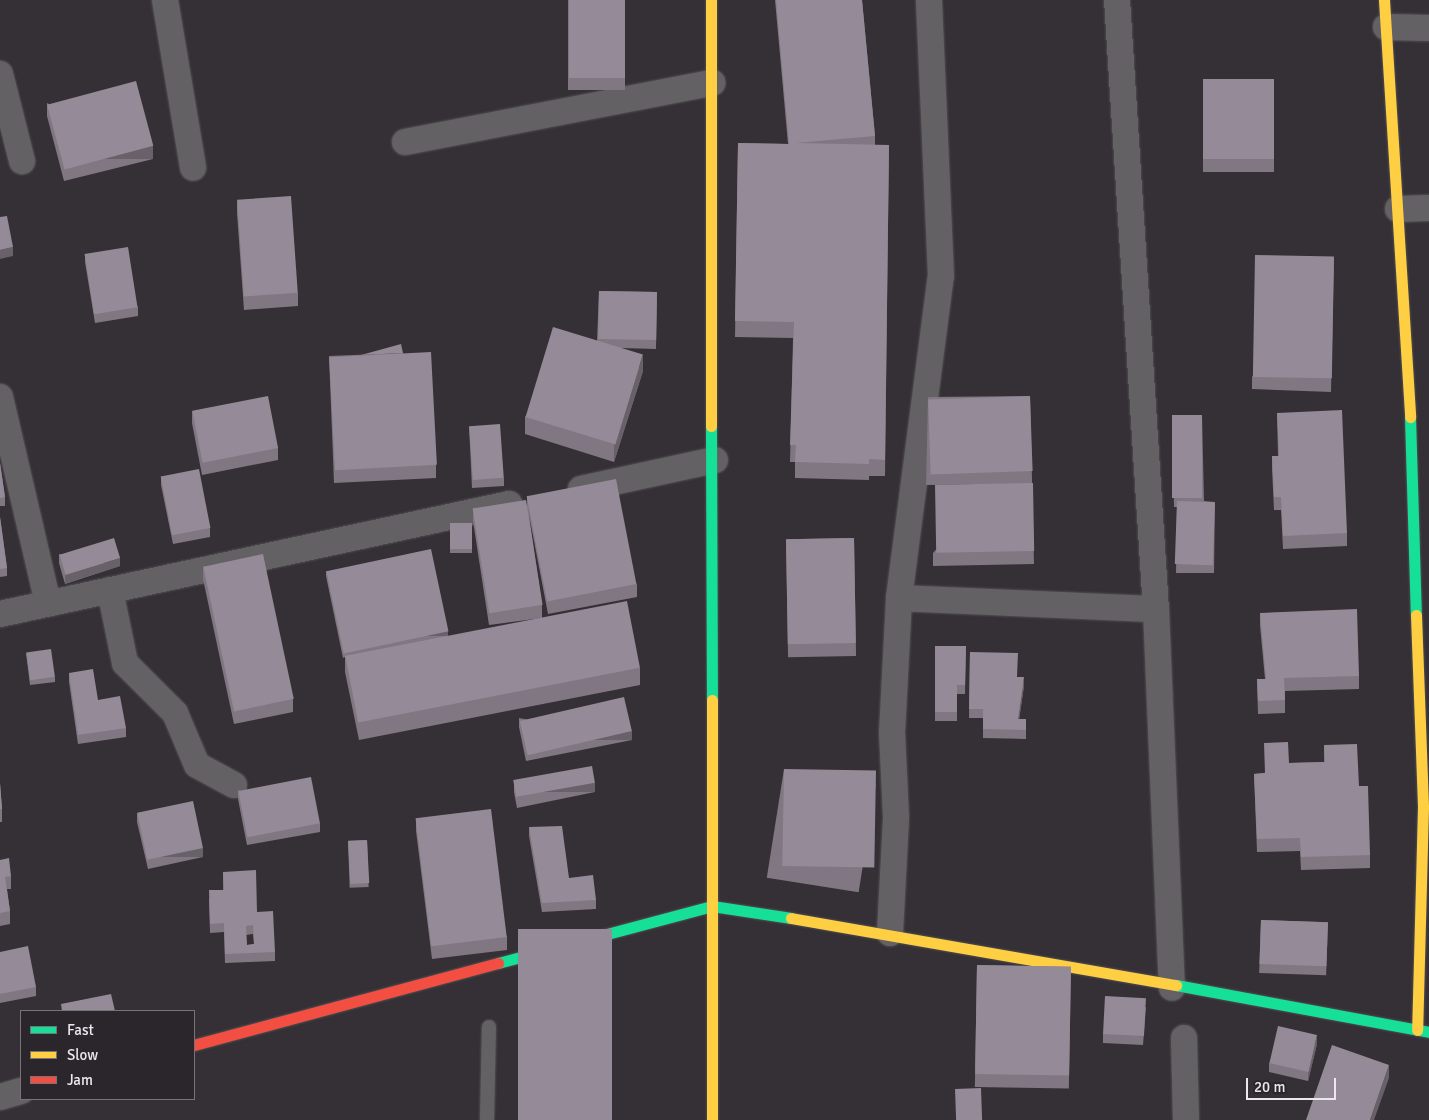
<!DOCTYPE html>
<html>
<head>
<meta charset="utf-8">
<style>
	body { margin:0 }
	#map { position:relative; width:1429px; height:1120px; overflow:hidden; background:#343035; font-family:Signika,sans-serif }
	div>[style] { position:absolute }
	.roads { filter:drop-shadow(0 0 1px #514e52) drop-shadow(0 0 1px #514e52) }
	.lane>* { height:14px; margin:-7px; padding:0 7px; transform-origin:7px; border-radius:7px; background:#646164 }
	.street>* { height:26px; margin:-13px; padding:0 13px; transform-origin:13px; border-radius:13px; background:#646164 }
	.fast>* { height:11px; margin:-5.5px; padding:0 5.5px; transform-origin:5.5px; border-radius:5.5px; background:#16e098 }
	.slow>* { height:11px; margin:-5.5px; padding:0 5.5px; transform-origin:5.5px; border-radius:5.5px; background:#ffcf43 }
	.jam>* { height:11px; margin:-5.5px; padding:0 5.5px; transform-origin:5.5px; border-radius:5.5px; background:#f24e42 }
	.wall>* { inset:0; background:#807782; transform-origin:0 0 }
	.shaded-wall>* { inset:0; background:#68616a; transform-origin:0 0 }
	.building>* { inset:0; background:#958a97; transform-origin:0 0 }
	span { translate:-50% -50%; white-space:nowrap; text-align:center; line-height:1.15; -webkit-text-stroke:5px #2b252c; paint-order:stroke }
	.legend { position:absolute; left:20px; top:1010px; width:175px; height:90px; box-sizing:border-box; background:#2b252c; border:1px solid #787379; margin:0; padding:6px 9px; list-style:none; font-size:15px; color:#ebe8ec }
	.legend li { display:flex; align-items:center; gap:10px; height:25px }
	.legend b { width:25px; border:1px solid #787379 }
	.scale { position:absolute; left:1246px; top:1078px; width:90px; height:22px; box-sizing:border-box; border:2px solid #ebe8ec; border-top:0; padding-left:6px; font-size:15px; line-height:18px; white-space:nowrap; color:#ebe8ec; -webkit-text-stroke:4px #2b252c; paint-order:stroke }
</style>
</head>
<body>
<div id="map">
	<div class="roads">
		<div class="lane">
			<div style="left:487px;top:1120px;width:93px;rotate:-88.8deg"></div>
		</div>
		<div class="street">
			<div style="left:165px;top:0;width:170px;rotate:80.5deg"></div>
			<div style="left:1117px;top:0;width:610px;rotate:86.34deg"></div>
			<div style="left:1156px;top:609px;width:379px;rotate:87.6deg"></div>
			<div style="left:1386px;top:27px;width:43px;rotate:1.3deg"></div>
			<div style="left:0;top:74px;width:90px;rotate:75.8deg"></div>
			<div style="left:405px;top:142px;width:313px;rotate:-10.9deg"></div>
			<div style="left:1398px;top:209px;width:31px;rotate:-2deg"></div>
			<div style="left:0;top:397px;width:212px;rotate:76.9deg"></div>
			<div style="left:581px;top:489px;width:137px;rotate:-12.2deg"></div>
			<div style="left:110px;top:590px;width:75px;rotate:78.4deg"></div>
			<div style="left:125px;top:663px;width:71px;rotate:45deg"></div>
			<div style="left:175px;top:713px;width:56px;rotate:67.1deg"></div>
			<div style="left:197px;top:765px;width:42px;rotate:28.4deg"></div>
			<div style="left:899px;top:598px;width:257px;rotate:2.5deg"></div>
			<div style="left:0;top:614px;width:521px;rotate:-12.19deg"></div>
			<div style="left:890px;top:933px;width:116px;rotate:-87deg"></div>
			<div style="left:896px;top:817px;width:84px;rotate:-92.7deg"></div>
			<div style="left:892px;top:733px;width:135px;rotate:-87deg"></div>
			<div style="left:899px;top:598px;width:325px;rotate:-82.6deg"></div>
			<div style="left:941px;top:276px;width:276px;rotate:-92.5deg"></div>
			<div style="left:1184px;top:1038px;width:82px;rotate:88.6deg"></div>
			<div style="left:0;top:1097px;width:22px;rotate:-16deg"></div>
		</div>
		<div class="fast">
			<div style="left:1410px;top:417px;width:198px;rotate:88.3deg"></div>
			<div style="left:711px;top:426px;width:274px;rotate:89.8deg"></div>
			<div style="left:498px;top:963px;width:221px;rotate:-14.9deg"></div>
			<div style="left:712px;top:906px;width:80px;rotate:8.6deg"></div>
			<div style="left:1176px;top:985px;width:257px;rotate:10.5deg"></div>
		</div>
		<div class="slow">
			<div style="left:711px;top:0;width:426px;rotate:90deg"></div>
			<div style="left:1384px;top:0;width:418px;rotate:86.4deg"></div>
			<div style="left:1416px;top:615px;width:192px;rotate:87.9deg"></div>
			<div style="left:1423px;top:807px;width:223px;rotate:91.5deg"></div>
			<div style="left:712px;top:700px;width:420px;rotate:90deg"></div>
			<div style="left:791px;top:918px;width:391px;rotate:9.9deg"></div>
		</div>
		<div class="jam">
			<div style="left:194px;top:1045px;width:315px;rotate:-15.1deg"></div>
		</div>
	</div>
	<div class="wall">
		<div style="left:568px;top:0;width:57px;height:90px"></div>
		<div style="clip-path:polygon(775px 0,862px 0,875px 136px,875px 145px,889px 145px,885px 476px,869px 476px,869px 480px,795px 478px,795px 462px,790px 462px,793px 338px,735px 337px,738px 143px,788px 144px)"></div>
		<div style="left:1203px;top:79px;width:71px;height:93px"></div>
		<div style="clip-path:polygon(47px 103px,153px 159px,64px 181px,47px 116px)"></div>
		<div style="clip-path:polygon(237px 200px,298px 293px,298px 306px,244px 310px,237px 213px)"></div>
		<div style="clip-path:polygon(85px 254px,138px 307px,138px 316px,95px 323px,85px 262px)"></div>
		<div style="clip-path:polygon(1334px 257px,1331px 392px,1252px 389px,1252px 377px)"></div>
		<div style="clip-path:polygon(599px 291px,657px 292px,656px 349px,621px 348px,643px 371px,614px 462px,525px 434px,525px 417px,597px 341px)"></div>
		<div style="clip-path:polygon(403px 353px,436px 465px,436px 478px,334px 483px,329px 356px)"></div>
		<div style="clip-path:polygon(1030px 396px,1034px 564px,933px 566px,933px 553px,994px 484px,926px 485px,928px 397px)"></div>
		<div style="clip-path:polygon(192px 411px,278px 448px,278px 460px,202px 475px,192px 423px)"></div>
		<div style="clip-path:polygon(1277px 413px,1347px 533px,1347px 546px,1283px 549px,1281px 510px,1274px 510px,1272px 469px,1272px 456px,1278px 456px)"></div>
		<div style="clip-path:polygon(1172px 415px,1202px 415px,1204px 501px,1215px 502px,1214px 573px,1176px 573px,1177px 507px,1174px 507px)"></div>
		<div style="clip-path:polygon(469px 426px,504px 478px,504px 486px,472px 488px)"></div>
		<div style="clip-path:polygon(0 463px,5px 497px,5px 506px,0 506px)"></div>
		<div style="clip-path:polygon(161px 476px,210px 528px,210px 537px,173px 544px,161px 485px)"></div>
		<div style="clip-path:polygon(527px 496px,637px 584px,637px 597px,548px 614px,529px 515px,542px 605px,542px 618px,489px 625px,473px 521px,473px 508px,527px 506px)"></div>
		<div style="clip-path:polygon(0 517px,7px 568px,7px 576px,0 577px)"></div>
		<div style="left:450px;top:523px;width:22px;height:30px"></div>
		<div style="left:854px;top:538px;width:118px;height:68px;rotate:89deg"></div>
		<div style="clip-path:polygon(59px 554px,120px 566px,65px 584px,59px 563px)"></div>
		<div style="clip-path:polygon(203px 566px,293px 699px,293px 712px,234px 724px,203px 579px)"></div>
		<div style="clip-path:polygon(326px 571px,448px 636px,640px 668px,640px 685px,359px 740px,345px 672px,345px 657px,343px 658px,326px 576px)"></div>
		<div style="clip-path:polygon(1260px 613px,1359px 676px,1359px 689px,1285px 691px,1285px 713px,1258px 714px,1257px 679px,1265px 679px,1260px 626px)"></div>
		<div style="clip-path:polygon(935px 646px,966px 646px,965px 694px,957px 694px,957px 721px,935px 721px)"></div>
		<div style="clip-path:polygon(970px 652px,1017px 677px,1024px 686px,1019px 719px,1026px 719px,1026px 739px,983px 738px,983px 718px,969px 718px)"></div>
		<div style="clip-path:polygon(26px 653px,55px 677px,55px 682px,30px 685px)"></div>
		<div style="clip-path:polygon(69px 673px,98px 700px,126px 728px,126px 737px,78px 744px,69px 682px)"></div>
		<div style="clip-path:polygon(519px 718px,632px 740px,526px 761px,519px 727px)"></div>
		<div style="clip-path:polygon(1324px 745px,1359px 786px,1370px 855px,1370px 868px,1301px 870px,1300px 851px,1257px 852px,1254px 774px,1264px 773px,1289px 763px,1324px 762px)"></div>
		<div style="left:784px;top:769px;width:93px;height:110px;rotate:9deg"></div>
		<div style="clip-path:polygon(0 783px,2px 809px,2px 822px,0 822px)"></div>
		<div style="clip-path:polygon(514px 783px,595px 792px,517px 808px,514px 792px)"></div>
		<div style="clip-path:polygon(238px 790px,320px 823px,320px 832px,247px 845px,238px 799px)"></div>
		<div style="clip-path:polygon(137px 813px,203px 857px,148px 869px,137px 822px)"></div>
		<div style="clip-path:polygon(416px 818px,507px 937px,507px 950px,432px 959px,416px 831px)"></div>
		<div style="clip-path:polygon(529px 827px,569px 878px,596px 900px,596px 909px,542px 912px,529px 836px)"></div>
		<div style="left:367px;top:840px;width:47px;height:19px;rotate:88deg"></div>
		<div style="clip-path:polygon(0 860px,11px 876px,11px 889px,7px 889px,10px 911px,10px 924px,0 926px)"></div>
		<div style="clip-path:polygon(evenodd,223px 872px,257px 912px,275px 952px,275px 961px,225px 963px,224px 932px,210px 933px,209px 899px,223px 890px,223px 872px,253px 934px,254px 944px,247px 945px,246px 935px,253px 934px)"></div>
		<div style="left:1261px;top:920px;width:67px;height:53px;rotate:2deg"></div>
		<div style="clip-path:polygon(0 952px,36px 987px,36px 996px,0 1003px)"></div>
		<div style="left:977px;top:965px;width:94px;height:122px;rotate:1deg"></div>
		<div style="clip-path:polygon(1146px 1007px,1143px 1045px,1103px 1043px,1103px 1034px)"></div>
		<div style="clip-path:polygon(1317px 1044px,1308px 1081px,1269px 1072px,1269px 1063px)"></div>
	</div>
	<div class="shaded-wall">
		<div style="left:153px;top:146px;width:13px;height:92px;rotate:90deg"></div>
		<div style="clip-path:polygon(13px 247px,13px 256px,0 259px,0 250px)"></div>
		<div style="clip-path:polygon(643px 355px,643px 371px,614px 462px,614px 445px)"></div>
		<div style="clip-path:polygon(120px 558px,120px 566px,65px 584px,65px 575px)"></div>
		<div style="left:448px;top:631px;width:5px;height:107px;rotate:90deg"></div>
		<div style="clip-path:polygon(1024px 677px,1024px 686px,1018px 728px,1018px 719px)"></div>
		<div style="left:632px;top:731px;width:9px;height:108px;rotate:90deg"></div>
		<div style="left:595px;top:783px;width:9px;height:80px;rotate:90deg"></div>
		<div style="left:203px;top:848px;width:9px;height:56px;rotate:90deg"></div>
		<div style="clip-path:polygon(1317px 1035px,1317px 1044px,1308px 1081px,1308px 1072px)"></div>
		<div style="clip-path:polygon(1389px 1065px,1389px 1078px,1374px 1120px,1370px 1120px)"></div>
	</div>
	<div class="building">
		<div style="left:569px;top:0;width:56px;height:78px"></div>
		<div style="clip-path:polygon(776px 0,862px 0,875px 136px,796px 143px,889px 145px,885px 460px,869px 459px,869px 464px,795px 462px,796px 445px,790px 445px,794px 322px,735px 321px,738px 143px,789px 144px)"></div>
		<div style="left:1203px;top:79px;width:71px;height:80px"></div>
		<div style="left:136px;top:81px;width:67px;height:92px;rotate:75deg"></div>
		<div style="left:291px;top:196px;width:97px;height:54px;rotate:86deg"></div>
		<div style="clip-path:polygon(7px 216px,13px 247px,0 250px,0 217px)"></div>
		<div style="left:128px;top:247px;width:61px;height:44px;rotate:81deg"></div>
		<div style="left:1255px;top:255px;width:79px;height:122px;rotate:1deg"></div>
		<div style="left:599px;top:291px;width:58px;height:48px;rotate:1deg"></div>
		<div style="left:553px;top:327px;width:94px;height:94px;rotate:17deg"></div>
		<div style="clip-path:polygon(401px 344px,403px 353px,361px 355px)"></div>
		<div style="left:431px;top:352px;width:113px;height:102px;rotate:87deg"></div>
		<div style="left:268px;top:396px;width:53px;height:77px;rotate:79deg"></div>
		<div style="left:1030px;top:396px;width:75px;height:102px;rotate:88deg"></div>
		<div style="clip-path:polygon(1342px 410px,1347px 533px,1283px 536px,1281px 497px,1274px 497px,1272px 456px,1279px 456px,1277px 413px)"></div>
		<div style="left:1172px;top:415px;width:30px;height:83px"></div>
		<div style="left:500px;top:424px;width:54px;height:31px;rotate:86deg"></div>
		<div style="clip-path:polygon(0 463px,5px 497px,0 498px)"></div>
		<div style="left:199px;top:469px;width:60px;height:39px;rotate:79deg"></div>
		<div style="left:616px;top:479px;width:107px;height:91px;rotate:79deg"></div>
		<div style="left:1033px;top:483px;width:68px;height:98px;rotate:89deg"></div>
		<div style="left:526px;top:500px;width:106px;height:54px;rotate:81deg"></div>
		<div style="left:1177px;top:501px;width:38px;height:63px;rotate:2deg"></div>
		<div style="clip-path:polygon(0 517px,7px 568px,0 569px)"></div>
		<div style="left:450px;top:523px;width:22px;height:26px"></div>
		<div style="left:114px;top:538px;width:21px;height:57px;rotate:73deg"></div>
		<div style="left:854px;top:538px;width:105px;height:68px;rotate:89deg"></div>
		<div style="left:431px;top:549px;width:84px;height:107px;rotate:78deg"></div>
		<div style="left:263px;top:554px;width:148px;height:61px;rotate:78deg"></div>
		<div style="left:627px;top:601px;width:68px;height:287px;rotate:79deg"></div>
		<div style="clip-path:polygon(1357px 609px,1359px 676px,1284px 678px,1285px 700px,1258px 701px,1257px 679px,1266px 679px,1260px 613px)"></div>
		<div style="clip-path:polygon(935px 646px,966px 646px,965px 685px,957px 685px,957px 712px,935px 712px)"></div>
		<div style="left:51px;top:649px;width:28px;height:25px;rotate:82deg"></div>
		<div style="clip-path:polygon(970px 652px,1018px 653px,1017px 677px,1024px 677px,1018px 719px,1026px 719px,1026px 730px,983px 729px,983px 709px,969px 709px)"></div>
		<div style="clip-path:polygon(93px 669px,98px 700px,120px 696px,126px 728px,78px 735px,69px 673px)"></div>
		<div style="left:624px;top:697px;width:35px;height:107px;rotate:77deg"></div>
		<div style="clip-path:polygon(1288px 742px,1289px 763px,1325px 762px,1324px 745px,1357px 744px,1359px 786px,1368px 786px,1370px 855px,1301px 857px,1300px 838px,1257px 839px,1254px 774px,1265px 773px,1264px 743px)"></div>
		<div style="left:592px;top:766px;width:17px;height:80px;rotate:80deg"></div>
		<div style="left:784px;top:769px;width:92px;height:97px;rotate:1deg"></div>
		<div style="left:311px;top:777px;width:47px;height:74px;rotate:79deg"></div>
		<div style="clip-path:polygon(0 783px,2px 809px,0 809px)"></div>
		<div style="left:193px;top:801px;width:48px;height:57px;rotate:78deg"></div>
		<div style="left:491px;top:809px;width:129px;height:76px;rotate:83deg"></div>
		<div style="clip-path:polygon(562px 826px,569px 878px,593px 875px,596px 900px,542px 903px,529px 827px)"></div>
		<div style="left:367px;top:840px;width:43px;height:19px;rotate:87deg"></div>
		<div style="clip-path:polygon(9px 858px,11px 876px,5px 877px,10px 911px,0 913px,0 860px)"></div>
		<div style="clip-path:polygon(evenodd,256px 870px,257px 912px,273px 911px,275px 952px,225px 954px,224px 923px,210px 924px,209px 890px,224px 890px,223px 872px,256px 870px,253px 925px,254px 944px,247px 945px,246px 926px,253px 925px)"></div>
		<div style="left:1261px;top:920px;width:67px;height:44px;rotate:2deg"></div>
		<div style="left:612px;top:929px;width:191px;height:94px;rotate:90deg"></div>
		<div style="clip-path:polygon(28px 946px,36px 987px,0 994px,0 952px)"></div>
		<div style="left:977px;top:965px;width:94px;height:109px;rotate:1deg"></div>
		<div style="clip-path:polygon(111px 994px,115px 1011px,62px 1011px,61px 1004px)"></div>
		<div style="left:1105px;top:996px;width:41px;height:38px;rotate:3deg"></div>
		<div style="left:1278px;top:1026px;width:40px;height:38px;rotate:13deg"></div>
		<div style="clip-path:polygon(1332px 1045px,1389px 1065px,1370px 1120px,1306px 1120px)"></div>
		<div style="left:981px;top:1088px;width:32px;height:26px;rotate:88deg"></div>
	</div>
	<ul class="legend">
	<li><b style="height:6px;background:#16e098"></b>Fast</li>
	<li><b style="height:6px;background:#ffcf43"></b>Slow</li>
	<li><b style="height:6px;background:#f24e42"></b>Jam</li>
	</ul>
	<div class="scale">20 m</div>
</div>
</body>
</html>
